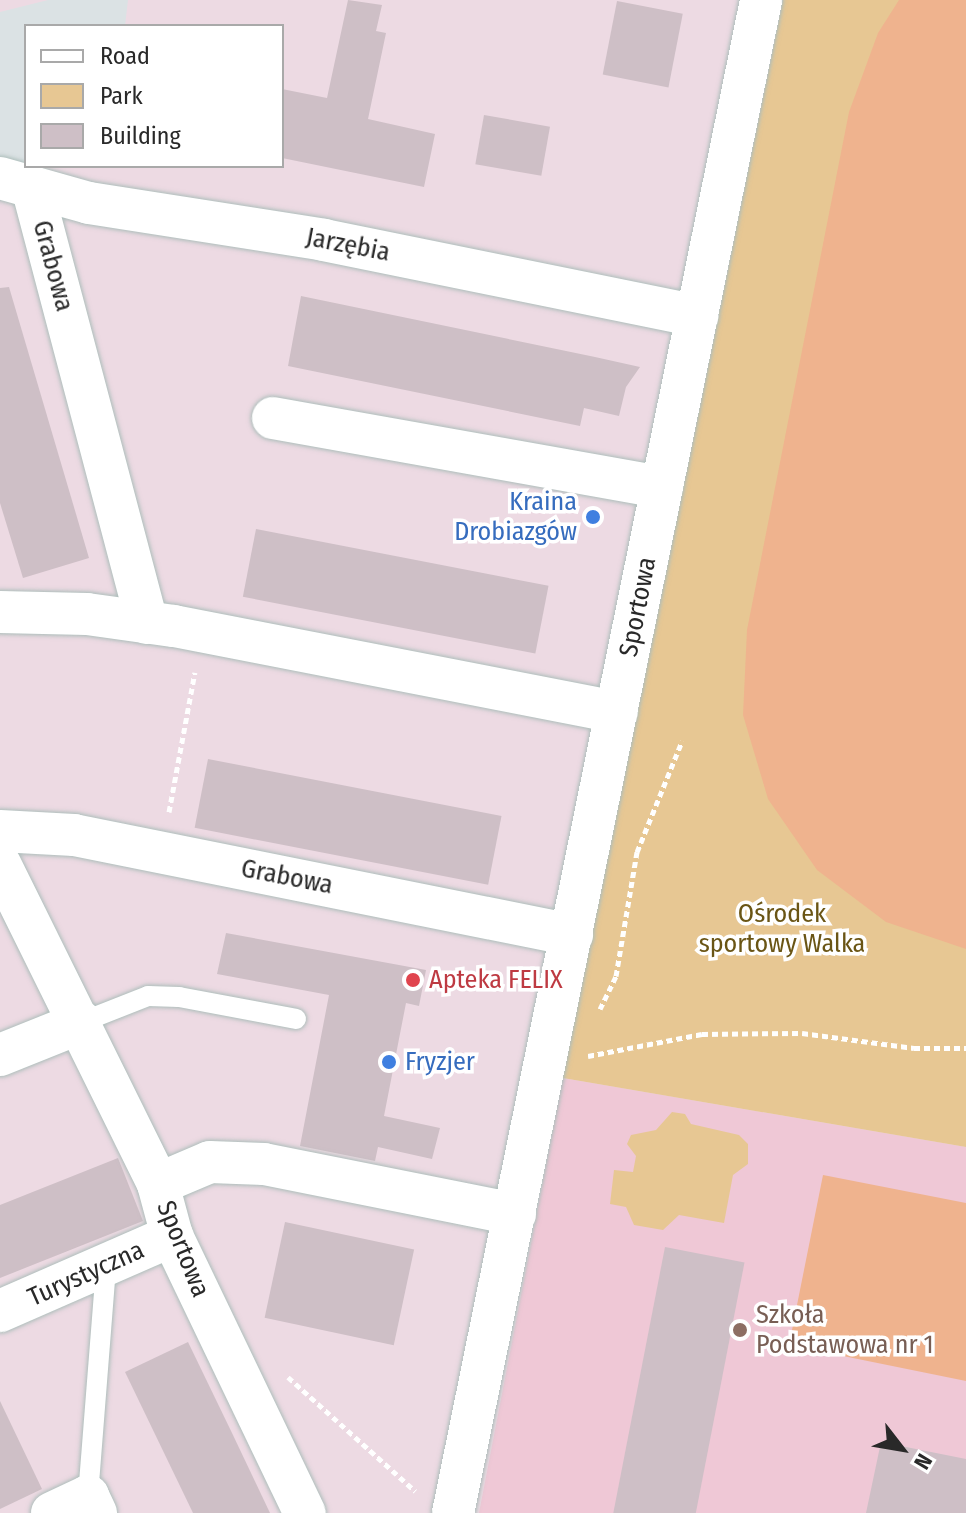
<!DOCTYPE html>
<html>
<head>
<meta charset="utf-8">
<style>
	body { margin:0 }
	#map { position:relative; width:966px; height:1513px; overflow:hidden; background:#eddae3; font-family:"Fira Sans Condensed",sans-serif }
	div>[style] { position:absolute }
	.industrial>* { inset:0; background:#dbe2e4 }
	.education>* { inset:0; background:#efc8d6 }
	.green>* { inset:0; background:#e7c793 }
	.pitch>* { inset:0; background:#efb38e }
	.building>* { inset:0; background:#cebfc6; transform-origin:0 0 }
	.path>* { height:5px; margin-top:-2.5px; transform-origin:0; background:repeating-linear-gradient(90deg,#fff 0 6px,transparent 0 10px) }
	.roads { filter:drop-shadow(0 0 2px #aebebb) drop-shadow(0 0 2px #aebebb) }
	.service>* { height:20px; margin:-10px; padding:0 10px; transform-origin:10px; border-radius:10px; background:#fff }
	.minor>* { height:42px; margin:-21px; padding:0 21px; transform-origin:21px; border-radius:21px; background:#fff }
	.dots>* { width:22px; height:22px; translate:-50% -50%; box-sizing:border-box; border:4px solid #fff; border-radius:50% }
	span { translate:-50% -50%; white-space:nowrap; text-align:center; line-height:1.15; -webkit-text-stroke:7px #fff; paint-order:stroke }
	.street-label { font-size:26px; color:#292929 }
	.shop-label { font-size:26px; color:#366cbe }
	.right { translate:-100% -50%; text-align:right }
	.left { translate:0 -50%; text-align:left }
	.park-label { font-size:26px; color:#6a5515 }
	.health-label { font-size:26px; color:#be3a42 }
	.education-label { font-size:26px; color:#785e54 }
	.legend { position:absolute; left:24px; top:24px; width:260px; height:144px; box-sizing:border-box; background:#fff; border:2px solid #a9a9a9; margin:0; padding:10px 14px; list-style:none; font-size:24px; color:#292929 }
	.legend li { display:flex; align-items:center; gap:16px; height:40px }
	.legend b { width:40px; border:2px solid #a9a9a9 }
	.north { position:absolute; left:862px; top:1409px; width:80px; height:80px; -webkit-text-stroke:6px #fff; paint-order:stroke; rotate:121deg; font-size:22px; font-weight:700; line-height:32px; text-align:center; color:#292929 }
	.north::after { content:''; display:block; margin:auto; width:28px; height:36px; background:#292929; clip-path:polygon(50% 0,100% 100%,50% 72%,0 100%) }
</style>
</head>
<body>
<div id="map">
	<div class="industrial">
		<div style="clip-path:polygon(48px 0,128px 0,125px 26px,26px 26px,26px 164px,0 161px,0 12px)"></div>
	</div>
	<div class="education">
		<div style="clip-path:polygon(563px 1078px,966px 1147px,966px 1513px,479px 1513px)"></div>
	</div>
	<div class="green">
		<div style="clip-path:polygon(783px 0,966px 0,966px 1147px,563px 1078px)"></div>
		<div style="clip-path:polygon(672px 1112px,685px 1114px,691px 1124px,739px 1135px,748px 1144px,748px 1164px,733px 1175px,724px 1223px,679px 1215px,663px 1230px,634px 1225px,626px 1207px,610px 1204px,614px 1170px,633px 1172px,636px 1156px,627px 1144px,631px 1135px,656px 1130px)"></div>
	</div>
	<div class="pitch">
		<div style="clip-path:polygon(899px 0,966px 0,966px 949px,886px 922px,817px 870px,768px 799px,743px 715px,747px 630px,849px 112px,878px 33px)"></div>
		<div style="clip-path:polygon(823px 1175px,966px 1203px,966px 1381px,789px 1345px)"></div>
	</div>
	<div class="building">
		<div style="clip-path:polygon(348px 0,382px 5px,376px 31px,386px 33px,368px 119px,435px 134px,424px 187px,282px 158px,282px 89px,327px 98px)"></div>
		<div style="left:617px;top:1px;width:67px;height:75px;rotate:11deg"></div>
		<div style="left:484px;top:115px;width:67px;height:50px;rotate:10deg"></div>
		<div style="clip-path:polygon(9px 287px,89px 558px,23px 578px,0 503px,0 288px)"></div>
		<div style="clip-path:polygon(301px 296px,595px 357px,640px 367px,626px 387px,619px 416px,584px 408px,580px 426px,288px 366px)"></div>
		<div style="left:256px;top:529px;width:298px;height:69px;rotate:11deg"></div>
		<div style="left:208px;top:759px;width:299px;height:70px;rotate:11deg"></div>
		<div style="clip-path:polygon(226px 933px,426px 970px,419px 1006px,406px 1003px,384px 1116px,440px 1128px,432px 1159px,378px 1147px,375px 1161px,300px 1146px,329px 995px,217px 974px)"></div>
		<div style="clip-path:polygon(118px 1158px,143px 1221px,0 1278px,0 1205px)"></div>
		<div style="left:285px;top:1222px;width:132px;height:98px;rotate:12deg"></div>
		<div style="left:665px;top:1247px;width:81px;height:271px;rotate:11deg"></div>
		<div style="clip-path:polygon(188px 1342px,232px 1433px,270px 1513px,193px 1513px,125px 1372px)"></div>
		<div style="clip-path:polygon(0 1401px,42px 1489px,0 1509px)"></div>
		<div style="clip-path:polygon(881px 1442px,966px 1459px,966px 1513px,866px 1513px)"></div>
	</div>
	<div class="path">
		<div style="left:169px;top:812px;width:142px;rotate:-79.5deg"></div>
		<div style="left:600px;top:1009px;width:37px;rotate:-64deg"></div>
		<div style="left:616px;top:976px;width:126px;rotate:-80.4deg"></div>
		<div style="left:637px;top:852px;width:120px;rotate:-67.9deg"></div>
		<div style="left:588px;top:1056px;width:116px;rotate:-10.9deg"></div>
		<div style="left:702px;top:1034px;width:100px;rotate:-0.6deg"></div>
		<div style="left:802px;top:1033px;width:113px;rotate:7.6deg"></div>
		<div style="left:914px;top:1048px;width:52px"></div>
		<div style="left:288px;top:1377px;width:171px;rotate:41.9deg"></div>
	</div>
	<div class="roads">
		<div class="service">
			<div style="left:82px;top:1022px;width:71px;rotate:-21.5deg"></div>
			<div style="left:148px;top:996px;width:31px;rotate:2deg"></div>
			<div style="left:179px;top:997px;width:119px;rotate:10.6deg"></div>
			<div style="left:88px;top:1496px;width:232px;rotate:-85.5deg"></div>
		</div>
		<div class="minor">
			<div style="left:0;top:178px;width:92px;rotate:15.7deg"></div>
			<div style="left:89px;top:203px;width:238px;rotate:8.9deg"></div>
			<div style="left:324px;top:240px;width:381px;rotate:11.5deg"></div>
			<div style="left:32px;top:187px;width:451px;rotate:75.2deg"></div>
			<div style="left:273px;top:418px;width:395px;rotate:10.1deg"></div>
			<div style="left:0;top:612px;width:87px;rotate:1.3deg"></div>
			<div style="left:87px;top:614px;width:88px;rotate:7.9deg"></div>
			<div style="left:174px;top:626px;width:451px;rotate:11deg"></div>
			<div style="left:0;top:831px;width:74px;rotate:3.1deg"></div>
			<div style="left:74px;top:835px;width:508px;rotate:11.35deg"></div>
			<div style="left:0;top:864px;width:357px;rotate:63.7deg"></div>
			<div style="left:158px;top:1184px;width:54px;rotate:74.9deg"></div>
			<div style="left:172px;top:1236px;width:307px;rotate:64.4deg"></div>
			<div style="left:0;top:1055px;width:88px;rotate:-21.9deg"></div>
			<div style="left:158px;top:1184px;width:56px;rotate:-22.9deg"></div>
			<div style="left:210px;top:1162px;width:54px;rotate:2.1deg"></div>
			<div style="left:264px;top:1164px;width:256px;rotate:11.3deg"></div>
			<div style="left:0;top:1311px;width:188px;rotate:-23.6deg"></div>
			<div style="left:52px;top:1513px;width:40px;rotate:-25deg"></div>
			<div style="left:88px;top:1496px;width:19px;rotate:65deg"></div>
			<div style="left:453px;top:1513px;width:1544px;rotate:-78.49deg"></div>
		</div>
	</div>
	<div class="dots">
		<div style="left:593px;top:517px;background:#3f7fe0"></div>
		<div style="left:413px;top:980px;background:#e0444e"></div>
		<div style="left:389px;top:1062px;background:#3f7fe0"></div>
		<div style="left:740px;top:1330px;background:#8d6e63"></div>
	</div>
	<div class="street-label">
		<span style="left:348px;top:245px;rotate:11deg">Jarzębia</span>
		<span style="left:53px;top:266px;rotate:75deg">Grabowa</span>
		<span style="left:638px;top:607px;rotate:-79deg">Sportowa</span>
		<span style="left:287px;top:877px;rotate:11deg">Grabowa</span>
		<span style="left:183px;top:1249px;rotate:68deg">Sportowa</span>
		<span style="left:86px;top:1274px;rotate:-24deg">Turystyczna</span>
	</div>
	<div class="shop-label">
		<span class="right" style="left:577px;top:517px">Kraina<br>Drobiazgów</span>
		<span class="left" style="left:405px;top:1062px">Fryzjer</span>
	</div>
	<div class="park-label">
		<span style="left:782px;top:929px">Ośrodek<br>sportowy Walka</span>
	</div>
	<div class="health-label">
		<span class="left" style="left:429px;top:980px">Apteka FELIX</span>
	</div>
	<div class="education-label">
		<span class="left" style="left:756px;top:1330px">Szkoła<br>Podstawowa nr 1</span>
	</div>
	<ul class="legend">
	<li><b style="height:10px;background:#fff"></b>Road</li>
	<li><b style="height:22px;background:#e7c793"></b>Park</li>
	<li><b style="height:22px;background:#cebfc6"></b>Building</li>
	</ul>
	<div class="north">N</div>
</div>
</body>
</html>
